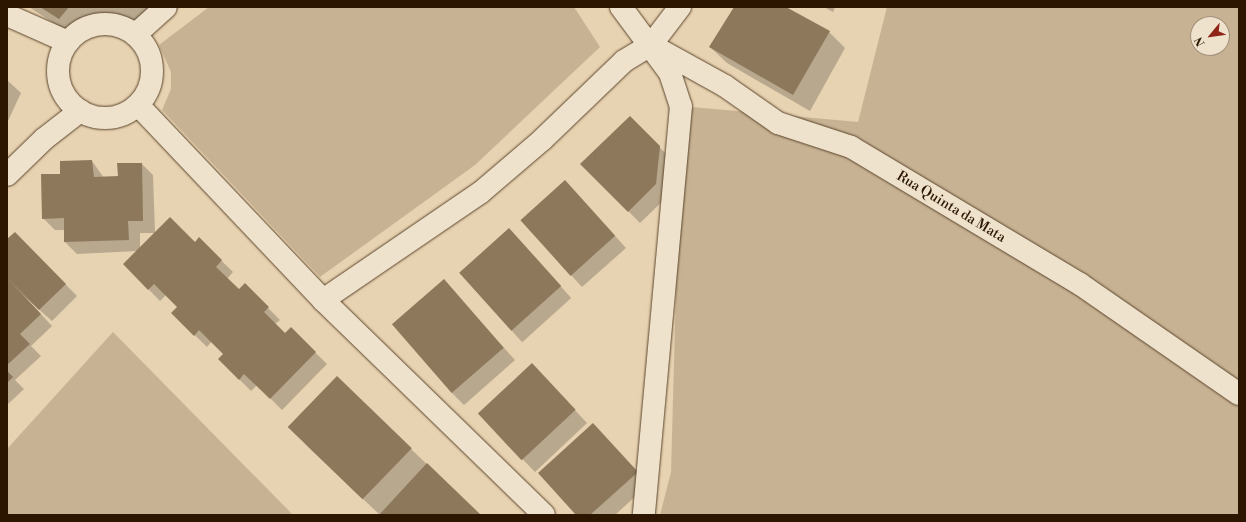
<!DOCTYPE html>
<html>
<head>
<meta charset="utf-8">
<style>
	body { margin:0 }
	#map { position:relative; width:1246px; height:522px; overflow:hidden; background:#e7d2b1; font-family:"Libre Bodoni",serif }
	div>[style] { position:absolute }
	.green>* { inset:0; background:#c7b293 }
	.shadow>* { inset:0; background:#0003; transform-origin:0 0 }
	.building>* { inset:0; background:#8d785c; transform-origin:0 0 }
	.roads { filter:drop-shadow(0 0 1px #5b452c) drop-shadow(0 0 1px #5b452c) }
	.street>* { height:22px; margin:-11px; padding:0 11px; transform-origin:11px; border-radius:11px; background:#efe2cc }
	.street>.ring { margin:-11px; padding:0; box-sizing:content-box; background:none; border:22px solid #efe2cc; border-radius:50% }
	span { translate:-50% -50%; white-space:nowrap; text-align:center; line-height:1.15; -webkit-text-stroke:4px #efe2cc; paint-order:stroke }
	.street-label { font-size:14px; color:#2c1600 }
	.frame { position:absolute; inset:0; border:8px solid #2c1600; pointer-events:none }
	.north { position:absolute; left:1190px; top:16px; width:40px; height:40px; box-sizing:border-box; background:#efe2cc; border:1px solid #a1907a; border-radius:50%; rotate:241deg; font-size:11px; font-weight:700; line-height:16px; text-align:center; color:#2c1600 }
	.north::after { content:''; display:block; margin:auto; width:14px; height:18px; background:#8f2418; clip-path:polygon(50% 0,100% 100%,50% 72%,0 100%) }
</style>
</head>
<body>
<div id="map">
	<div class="green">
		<div style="clip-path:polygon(209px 7px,574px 7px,600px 47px,475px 165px,320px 277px,162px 110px,171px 89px,171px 72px,159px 45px)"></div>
		<div style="clip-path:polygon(evenodd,887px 7px,1239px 7px,1239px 515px,660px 515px,671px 472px,681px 106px,858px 122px,887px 7px,1198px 24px,1222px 24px,1222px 48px,1198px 48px,1198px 24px)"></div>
		<div style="clip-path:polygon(113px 332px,293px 515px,7px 515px,7px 449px)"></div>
	</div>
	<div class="shadow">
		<div style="clip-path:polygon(29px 7px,180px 7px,152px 28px,92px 31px,83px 42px)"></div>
		<div style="clip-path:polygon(735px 7px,784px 7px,829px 32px,845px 48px,810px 111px,727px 63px,710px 47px)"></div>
		<div style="clip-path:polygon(824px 7px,835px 7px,833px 12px)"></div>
		<div style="clip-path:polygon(7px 80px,21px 93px,7px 123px)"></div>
		<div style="clip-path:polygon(630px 117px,671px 159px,668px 196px,640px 223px,582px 164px)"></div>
		<div style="clip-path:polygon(92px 161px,104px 178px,119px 177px,142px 164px,153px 175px,155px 233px,140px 233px,140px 248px,195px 243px,199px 239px,233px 272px,227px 279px,239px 291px,245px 285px,280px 320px,275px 324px,285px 334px,291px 329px,327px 364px,282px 410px,257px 385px,251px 391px,219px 359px,225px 354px,212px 341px,207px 347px,172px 313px,178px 307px,166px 295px,160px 301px,124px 264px,137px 251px,77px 254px,65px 242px,65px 230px,55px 230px,43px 218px,61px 175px)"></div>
		<div style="clip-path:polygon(576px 193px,626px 248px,582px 287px,571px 275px)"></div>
		<div style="left:509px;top:229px;width:93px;height:66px;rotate:48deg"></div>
		<div style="clip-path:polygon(15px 233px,77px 296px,52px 321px,25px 297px,52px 326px,31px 346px,41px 356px,15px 380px,24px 389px,7px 405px,7px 241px)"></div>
		<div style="clip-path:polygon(444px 281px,515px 360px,464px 405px,452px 393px)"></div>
		<div style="clip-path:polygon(544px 377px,587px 423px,535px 472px,480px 415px)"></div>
		<div style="clip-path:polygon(593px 425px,649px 484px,615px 515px,577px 515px)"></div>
		<div style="clip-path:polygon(305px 444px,411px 449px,480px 515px,380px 515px)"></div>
	</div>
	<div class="building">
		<div style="clip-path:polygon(40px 7px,69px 7px,59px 19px)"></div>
		<div style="clip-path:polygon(734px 7px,786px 7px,830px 31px,793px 95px,709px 47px)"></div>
		<div style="clip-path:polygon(630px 116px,660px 146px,656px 184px,628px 212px,580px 164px)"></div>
		<div style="clip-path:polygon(92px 160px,94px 177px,118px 176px,117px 163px,142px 163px,143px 221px,128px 221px,129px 240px,64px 242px,64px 218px,42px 219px,41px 174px,60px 174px,60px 161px)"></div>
		<div style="left:565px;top:180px;width:75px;height:60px;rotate:48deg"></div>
		<div style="clip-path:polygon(170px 217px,195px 242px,199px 237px,222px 260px,216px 267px,239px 289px,245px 283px,269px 307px,264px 312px,285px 333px,291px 327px,316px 352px,270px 399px,244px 374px,239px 380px,218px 359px,223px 354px,199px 330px,194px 336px,171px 313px,177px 307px,154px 284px,148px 290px,123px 264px)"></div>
		<div style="left:509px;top:228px;width:78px;height:67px;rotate:48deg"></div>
		<div style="clip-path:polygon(15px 232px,66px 284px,39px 310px,8px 279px,41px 314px,20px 334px,30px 344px,7px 365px,7px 239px)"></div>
		<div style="left:444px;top:279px;width:91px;height:69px;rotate:49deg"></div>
		<div style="left:532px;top:363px;width:64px;height:74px;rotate:47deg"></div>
		<div style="clip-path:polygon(7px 371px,13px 377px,7px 383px)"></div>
		<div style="left:337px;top:376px;width:104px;height:71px;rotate:44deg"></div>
		<div style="clip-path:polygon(593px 423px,638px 472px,590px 515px,576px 515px,538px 473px)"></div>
		<div style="clip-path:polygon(427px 463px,481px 515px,379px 515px)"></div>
	</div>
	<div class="roads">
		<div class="street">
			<div style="left:621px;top:7px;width:82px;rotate:53.4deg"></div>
			<div style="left:670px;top:73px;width:35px;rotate:72deg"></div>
			<div style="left:681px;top:106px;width:411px;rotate:95.2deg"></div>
			<div style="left:7px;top:15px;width:67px;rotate:23.9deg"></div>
			<div class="ring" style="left:58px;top:24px;width:72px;height:72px"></div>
			<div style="left:136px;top:34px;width:40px;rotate:-42deg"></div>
			<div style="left:651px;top:45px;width:85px;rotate:29deg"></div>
			<div style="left:725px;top:86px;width:65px;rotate:34.9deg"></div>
			<div style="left:778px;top:123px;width:77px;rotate:18.2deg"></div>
			<div style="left:851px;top:147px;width:267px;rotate:30.9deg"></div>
			<div style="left:1080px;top:284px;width:193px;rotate:34.7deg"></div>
			<div style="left:138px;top:105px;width:269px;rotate:46.5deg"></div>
			<div style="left:323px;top:300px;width:308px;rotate:44.2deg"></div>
			<div style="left:7px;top:175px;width:52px;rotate:-44.2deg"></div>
			<div style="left:44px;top:139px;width:46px;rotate:-37.9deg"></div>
			<div style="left:323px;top:300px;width:190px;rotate:-34.3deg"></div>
			<div style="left:480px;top:193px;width:82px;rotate:-40.5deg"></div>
			<div style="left:542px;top:140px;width:114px;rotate:-43.9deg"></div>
			<div style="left:624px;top:61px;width:31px;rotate:-31deg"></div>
			<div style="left:651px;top:45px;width:48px;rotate:-52.7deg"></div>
		</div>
	</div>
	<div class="street-label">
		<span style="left:951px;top:207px;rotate:31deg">Rua Quinta da Mata</span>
	</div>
	<div class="frame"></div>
	<div class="north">N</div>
</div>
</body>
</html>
